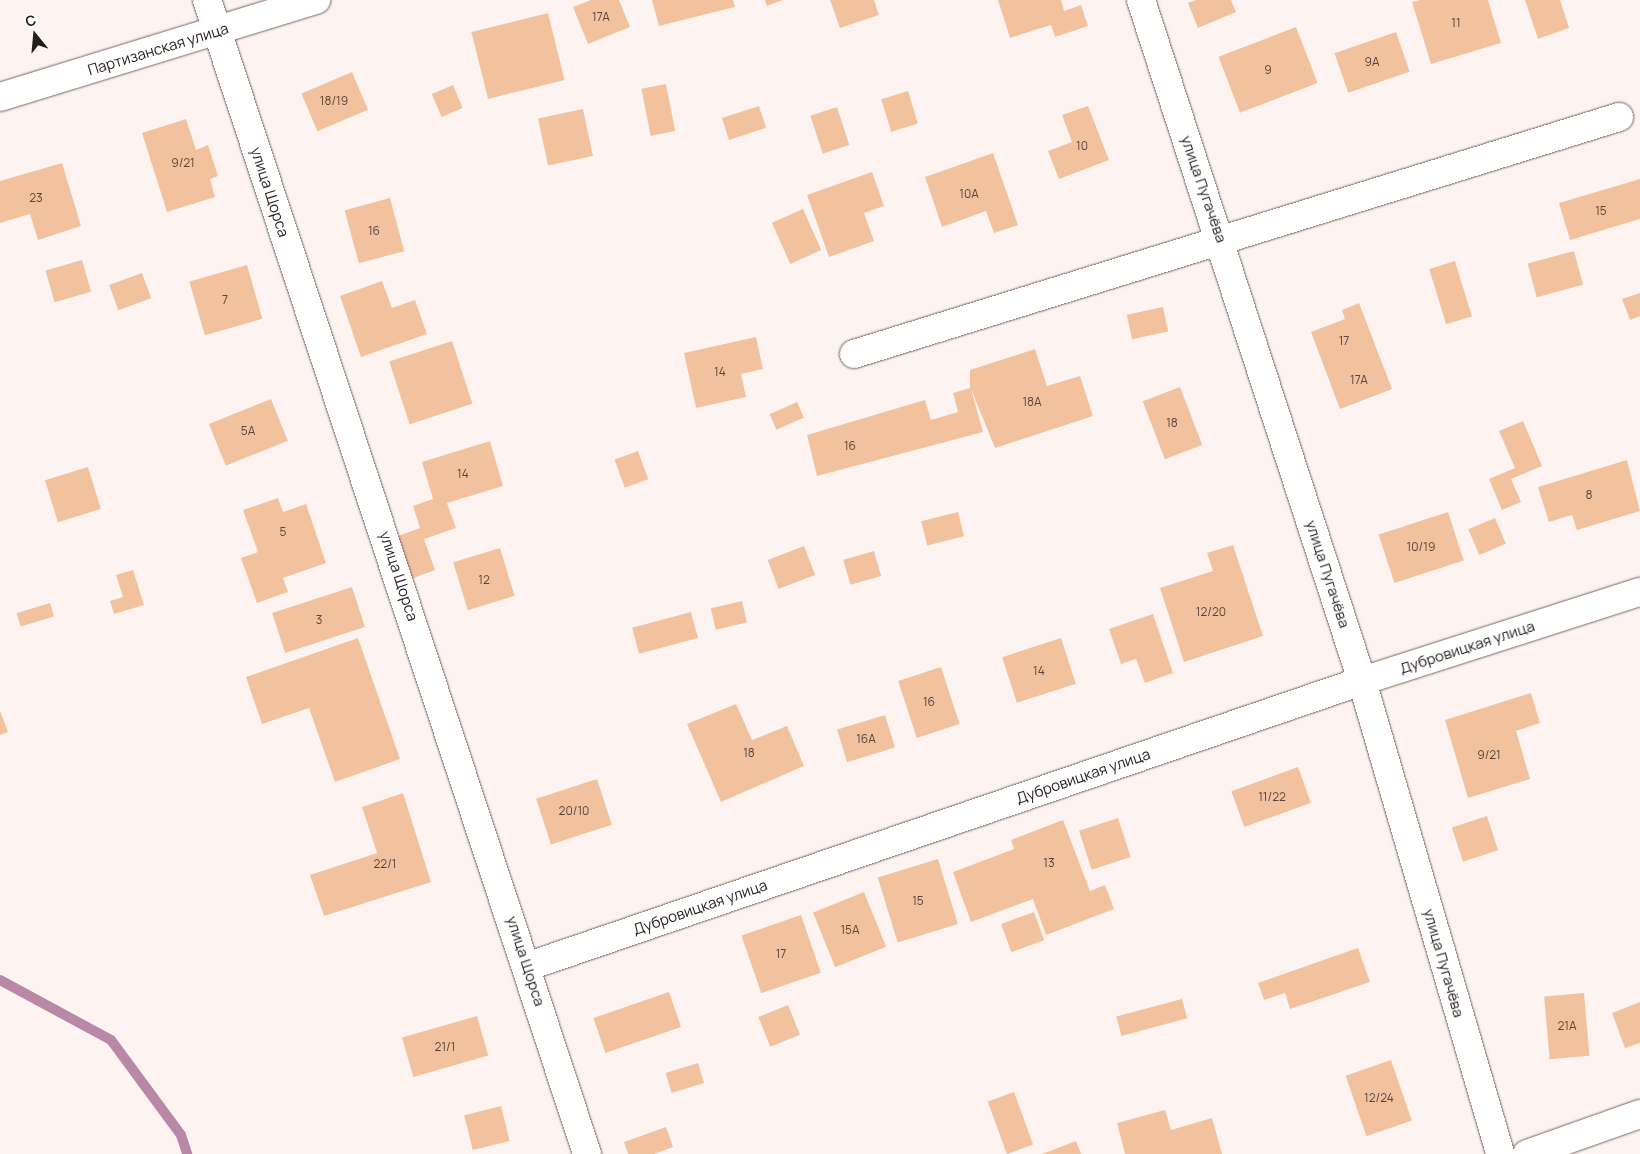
<!DOCTYPE html>
<html>
<head>
<meta charset="utf-8">
<style>
	body { margin:0 }
	#map { position:relative; width:1640px; height:1154px; overflow:hidden; background:#fdf4f2; font-family:Manrope,sans-serif }
	div>[style] { position:absolute }
	.stream>* { height:10px; margin:-5px; padding:0 5px; transform-origin:5px; border-radius:5px; background:#b988a7 }
	.building>* { inset:0; background:#f2c29e; transform-origin:0 0 }
	.roads { filter:drop-shadow(0 0 1px #7a6662) drop-shadow(0 0 1px #7a6662) }
	.minor>* { height:28px; margin:-14px; padding:0 14px; transform-origin:14px; border-radius:14px; background:#fff }
	span { translate:-50% -50%; white-space:nowrap; text-align:center; line-height:1.15; -webkit-text-stroke:5px #fff; paint-order:stroke }
	.number-label { font-size:12px; color:#58463c }
	.number-label span { -webkit-text-stroke-width:0 }
	.street-label { font-size:15px; color:#251d1b }
	.north { position:absolute; left:10px; top:10px; width:50px; height:50px; -webkit-text-stroke:4px #fff; paint-order:stroke; rotate:343deg; font-size:14px; font-weight:700; line-height:20px; text-align:center; color:#251d1b }
	.north::after { content:''; display:block; margin:auto; width:18px; height:22px; background:#251d1b; clip-path:polygon(50% 0,100% 100%,50% 72%,0 100%) }
</style>
</head>
<body>
<div id="map">
	<div class="stream">
		<div style="left:0;top:980px;width:126px;rotate:28.4deg"></div>
		<div style="left:111px;top:1040px;width:118px;rotate:53.6deg"></div>
		<div style="left:181px;top:1135px;width:20px;rotate:72deg"></div>
	</div>
	<div class="building">
		<div style="clip-path:polygon(591px 0,619px 0,630px 27px,588px 44px,573px 7px)"></div>
		<div style="clip-path:polygon(652px 0,733px 0,735px 7px,659px 26px)"></div>
		<div style="clip-path:polygon(765px 0,783px 0,767px 6px)"></div>
		<div style="clip-path:polygon(830px 0,874px 0,879px 15px,840px 28px)"></div>
		<div style="clip-path:polygon(998px 0,1061px 0,1064px 11px,1081px 5px,1088px 26px,1055px 37px,1051px 25px,1010px 38px)"></div>
		<div style="clip-path:polygon(1196px 0,1231px 0,1236px 12px,1198px 28px,1188px 3px)"></div>
		<div style="clip-path:polygon(1420px 0,1488px 0,1501px 43px,1431px 64px,1412px 2px)"></div>
		<div style="clip-path:polygon(1525px 0,1560px 0,1569px 28px,1538px 39px)"></div>
		<div style="left:548px;top:13px;width:69px;height:79px;rotate:76deg"></div>
		<div style="left:1296px;top:27px;width:60px;height:83px;rotate:69deg"></div>
		<div style="left:1396px;top:32px;width:42px;height:65px;rotate:71deg"></div>
		<div style="left:352px;top:72px;width:41px;height:55px;rotate:67deg"></div>
		<div style="left:666px;top:84px;width:48px;height:25px;rotate:79deg"></div>
		<div style="left:453px;top:85px;width:25px;height:23px;rotate:67deg"></div>
		<div style="left:908px;top:91px;width:34px;height:28px;rotate:73deg"></div>
		<div style="left:759px;top:106px;width:23px;height:39px;rotate:72deg"></div>
		<div style="clip-path:polygon(1088px 106px,1109px 160px,1059px 179px,1048px 151px,1072px 142px,1062px 115px)"></div>
		<div style="left:837px;top:107px;width:40px;height:28px;rotate:72deg"></div>
		<div style="left:583px;top:109px;width:48px;height:46px;rotate:78deg"></div>
		<div style="clip-path:polygon(186px 119px,196px 150px,208px 145px,218px 176px,210px 179px,215px 197px,167px 212px,142px 133px)"></div>
		<div style="clip-path:polygon(993px 153px,1018px 225px,994px 233px,986px 211px,942px 227px,925px 177px)"></div>
		<div style="clip-path:polygon(62px 163px,81px 226px,38px 240px,30px 214px,0 223px,0 181px)"></div>
		<div style="clip-path:polygon(872px 172px,884px 206px,864px 213px,874px 241px,829px 257px,807px 195px)"></div>
		<div style="clip-path:polygon(1640px 179px,1640px 219px,1570px 240px,1559px 203px)"></div>
		<div style="left:390px;top:198px;width:55px;height:47px;rotate:75deg"></div>
		<div style="left:803px;top:209px;width:45px;height:34px;rotate:66deg"></div>
		<div style="left:1574px;top:251px;width:35px;height:48px;rotate:75deg"></div>
		<div style="left:82px;top:260px;width:33px;height:38px;rotate:74deg"></div>
		<div style="left:1455px;top:261px;width:58px;height:27px;rotate:73deg"></div>
		<div style="left:247px;top:265px;width:56px;height:60px;rotate:74deg"></div>
		<div style="left:142px;top:273px;width:27px;height:35px;rotate:70deg"></div>
		<div style="clip-path:polygon(382px 281px,392px 308px,415px 300px,427px 334px,361px 357px,340px 296px)"></div>
		<div style="clip-path:polygon(1640px 293px,1640px 316px,1630px 320px,1622px 299px)"></div>
		<div style="clip-path:polygon(1359px 303px,1392px 389px,1340px 409px,1311px 332px,1345px 319px,1342px 310px)"></div>
		<div style="left:1163px;top:307px;width:25px;height:37px;rotate:78deg"></div>
		<div style="clip-path:polygon(756px 337px,763px 369px,741px 374px,746px 397px,696px 408px,684px 353px)"></div>
		<div style="left:452px;top:341px;width:66px;height:66px;rotate:72deg"></div>
		<div style="clip-path:polygon(1035px 349px,1047px 386px,1080px 376px,1093px 416px,995px 448px,971px 389px,983px 432px,817px 476px,807px 435px,925px 400px,931px 420px,958px 412px,953px 393px,970px 388px,970px 370px)"></div>
		<div style="left:1180px;top:387px;width:62px;height:40px;rotate:69deg"></div>
		<div style="left:271px;top:399px;width:45px;height:67px;rotate:68deg"></div>
		<div style="left:797px;top:402px;width:17px;height:30px;rotate:66deg"></div>
		<div style="clip-path:polygon(1523px 421px,1542px 466px,1511px 479px,1521px 502px,1502px 510px,1489px 479px,1515px 468px,1499px 431px)"></div>
		<div style="clip-path:polygon(490px 441px,503px 486px,447px 503px,456px 528px,424px 539px,435px 570px,403px 582px,387px 540px,420px 528px,413px 506px,433px 499px,422px 462px)"></div>
		<div style="left:638px;top:451px;width:30px;height:25px;rotate:70deg"></div>
		<div style="clip-path:polygon(1627px 460px,1640px 511px,1577px 530px,1572px 515px,1549px 522px,1538px 487px)"></div>
		<div style="left:88px;top:467px;width:44px;height:45px;rotate:73deg"></div>
		<div style="clip-path:polygon(278px 498px,283px 512px,306px 504px,326px 563px,283px 578px,288px 592px,257px 603px,241px 558px,258px 552px,243px 510px)"></div>
		<div style="left:958px;top:512px;width:25px;height:38px;rotate:76deg"></div>
		<div style="left:1448px;top:512px;width:51px;height:73px;rotate:72deg"></div>
		<div style="left:1495px;top:518px;width:28px;height:29px;rotate:67deg"></div>
		<div style="clip-path:polygon(1233px 545px,1263px 636px,1184px 662px,1160px 588px,1213px 571px,1207px 553px)"></div>
		<div style="left:804px;top:546px;width:31px;height:39px;rotate:69deg"></div>
		<div style="left:500px;top:548px;width:50px;height:49px;rotate:73deg"></div>
		<div style="left:874px;top:551px;width:26px;height:32px;rotate:74deg"></div>
		<div style="clip-path:polygon(133px 570px,144px 605px,114px 614px,110px 601px,123px 597px,116px 575px)"></div>
		<div style="left:352px;top:587px;width:42px;height:84px;rotate:72deg"></div>
		<div style="left:742px;top:601px;width:22px;height:32px;rotate:77deg"></div>
		<div style="left:50px;top:603px;width:14px;height:35px;rotate:73deg"></div>
		<div style="left:691px;top:612px;width:27px;height:61px;rotate:75deg"></div>
		<div style="clip-path:polygon(1153px 614px,1173px 673px,1145px 683px,1136px 659px,1121px 664px,1109px 629px)"></div>
		<div style="clip-path:polygon(358px 638px,400px 759px,335px 782px,309px 708px,262px 724px,246px 677px)"></div>
		<div style="left:1061px;top:638px;width:48px;height:62px;rotate:72deg"></div>
		<div style="left:941px;top:667px;width:60px;height:45px;rotate:72deg"></div>
		<div style="clip-path:polygon(1531px 693px,1540px 723px,1516px 731px,1530px 779px,1468px 798px,1445px 720px)"></div>
		<div style="clip-path:polygon(736px 704px,752px 740px,787px 726px,804px 766px,721px 802px,687px 724px)"></div>
		<div style="clip-path:polygon(0 711px,8px 732px,0 735px)"></div>
		<div style="left:885px;top:715px;width:34px;height:50px;rotate:73deg"></div>
		<div style="left:1298px;top:767px;width:38px;height:71px;rotate:70deg"></div>
		<div style="left:597px;top:779px;width:48px;height:64px;rotate:72deg"></div>
		<div style="clip-path:polygon(403px 793px,431px 882px,324px 916px,310px 875px,377px 853px,362px 807px)"></div>
		<div style="left:1487px;top:816px;width:36px;height:37px;rotate:72deg"></div>
		<div style="left:1118px;top:818px;width:41px;height:41px;rotate:72deg"></div>
		<div style="clip-path:polygon(1063px 820px,1090px 891px,1105px 885px,1114px 909px,1046px 935px,1033px 899px,971px 922px,953px 872px,1014px 849px,1011px 840px)"></div>
		<div style="left:938px;top:859px;width:68px;height:63px;rotate:73deg"></div>
		<div style="left:864px;top:892px;width:59px;height:55px;rotate:68deg"></div>
		<div style="left:1034px;top:912px;width:30px;height:35px;rotate:70deg"></div>
		<div style="left:801px;top:915px;width:61px;height:63px;rotate:71deg"></div>
		<div style="clip-path:polygon(1358px 948px,1370px 982px,1290px 1009px,1285px 993px,1264px 1000px,1258px 983px)"></div>
		<div style="left:669px;top:992px;width:37px;height:80px;rotate:71deg"></div>
		<div style="left:1584px;top:993px;width:63px;height:40px;rotate:85deg"></div>
		<div style="left:1182px;top:999px;width:20px;height:68px;rotate:75deg"></div>
		<div style="clip-path:polygon(1640px 1002px,1640px 1043px,1625px 1048px,1612px 1013px)"></div>
		<div style="left:788px;top:1005px;width:32px;height:32px;rotate:68deg"></div>
		<div style="left:477px;top:1016px;width:41px;height:78px;rotate:74deg"></div>
		<div style="left:1391px;top:1060px;width:64px;height:48px;rotate:71deg"></div>
		<div style="left:698px;top:1063px;width:21px;height:34px;rotate:73deg"></div>
		<div style="left:1014px;top:1092px;width:56px;height:28px;rotate:70deg"></div>
		<div style="left:501px;top:1106px;width:36px;height:38px;rotate:76deg"></div>
		<div style="clip-path:polygon(1165px 1110px,1171px 1130px,1212px 1118px,1222px 1154px,1125px 1154px,1117px 1123px)"></div>
		<div style="clip-path:polygon(666px 1127px,673px 1147px,654px 1154px,628px 1154px,624px 1142px)"></div>
		<div style="clip-path:polygon(1076px 1141px,1081px 1154px,1042px 1154px)"></div>
	</div>
	<div class="roads">
		<div class="minor">
			<div style="left:207px;top:0;width:1215px;rotate:71.77deg"></div>
			<div style="left:1141px;top:0;width:716px;rotate:72.02deg"></div>
			<div style="left:1362px;top:681px;width:493px;rotate:73.7deg"></div>
			<div style="left:0;top:97px;width:331px;rotate:-17.1deg"></div>
			<div style="left:854px;top:354px;width:801px;rotate:-17.21deg"></div>
			<div style="left:529px;top:966px;width:880px;rotate:-18.89deg"></div>
			<div style="left:1362px;top:681px;width:292px;rotate:-17.8deg"></div>
			<div style="left:1527px;top:1154px;width:120px;rotate:-19.5deg"></div>
		</div>
	</div>
	<div class="number-label">
		<span style="left:601px;top:17px">17А</span>
		<span style="left:1456px;top:23px">11</span>
		<span style="left:1372px;top:62px">9А</span>
		<span style="left:1268px;top:70px">9</span>
		<span style="left:334px;top:101px">18/19</span>
		<span style="left:1082px;top:146px">10</span>
		<span style="left:183px;top:163px">9/21</span>
		<span style="left:969px;top:194px">10А</span>
		<span style="left:36px;top:198px">23</span>
		<span style="left:1601px;top:211px">15</span>
		<span style="left:374px;top:231px">16</span>
		<span style="left:225px;top:300px">7</span>
		<span style="left:1344px;top:341px">17</span>
		<span style="left:720px;top:372px">14</span>
		<span style="left:1359px;top:380px">17А</span>
		<span style="left:1032px;top:402px">18А</span>
		<span style="left:1172px;top:423px">18</span>
		<span style="left:248px;top:431px">5А</span>
		<span style="left:850px;top:446px">16</span>
		<span style="left:463px;top:474px">14</span>
		<span style="left:1589px;top:495px">8</span>
		<span style="left:283px;top:532px">5</span>
		<span style="left:1421px;top:547px">10/19</span>
		<span style="left:484px;top:580px">12</span>
		<span style="left:1211px;top:612px">12/20</span>
		<span style="left:319px;top:620px">3</span>
		<span style="left:1039px;top:671px">14</span>
		<span style="left:929px;top:702px">16</span>
		<span style="left:866px;top:739px">16А</span>
		<span style="left:749px;top:753px">18</span>
		<span style="left:1489px;top:755px">9/21</span>
		<span style="left:1272px;top:797px">11/22</span>
		<span style="left:574px;top:811px">20/10</span>
		<span style="left:1049px;top:863px">13</span>
		<span style="left:385px;top:864px">22/1</span>
		<span style="left:918px;top:901px">15</span>
		<span style="left:850px;top:930px">15А</span>
		<span style="left:781px;top:954px">17</span>
		<span style="left:1567px;top:1026px">21А</span>
		<span style="left:445px;top:1047px">21/1</span>
		<span style="left:1379px;top:1098px">12/24</span>
	</div>
	<div class="street-label">
		<span style="left:158px;top:49px;rotate:-17deg">Партизанская улица</span>
		<span style="left:1204px;top:189px;rotate:71deg">улица Пугачёва</span>
		<span style="left:270px;top:192px;rotate:72deg">улица Щорса</span>
		<span style="left:1328px;top:574px;rotate:72deg">улица Пугачёва</span>
		<span style="left:399px;top:576px;rotate:72deg">улица Щорса</span>
		<span style="left:1467px;top:647px;rotate:-18deg">Дубровицкая улица</span>
		<span style="left:1083px;top:776px;rotate:-19deg">Дубровицкая улица</span>
		<span style="left:700px;top:907px;rotate:-19deg">Дубровицкая улица</span>
		<span style="left:526px;top:961px;rotate:72deg">улица Щорса</span>
		<span style="left:1444px;top:963px;rotate:74deg">улица Пугачёва</span>
	</div>
	<div class="north">С</div>
</div>
</body>
</html>
